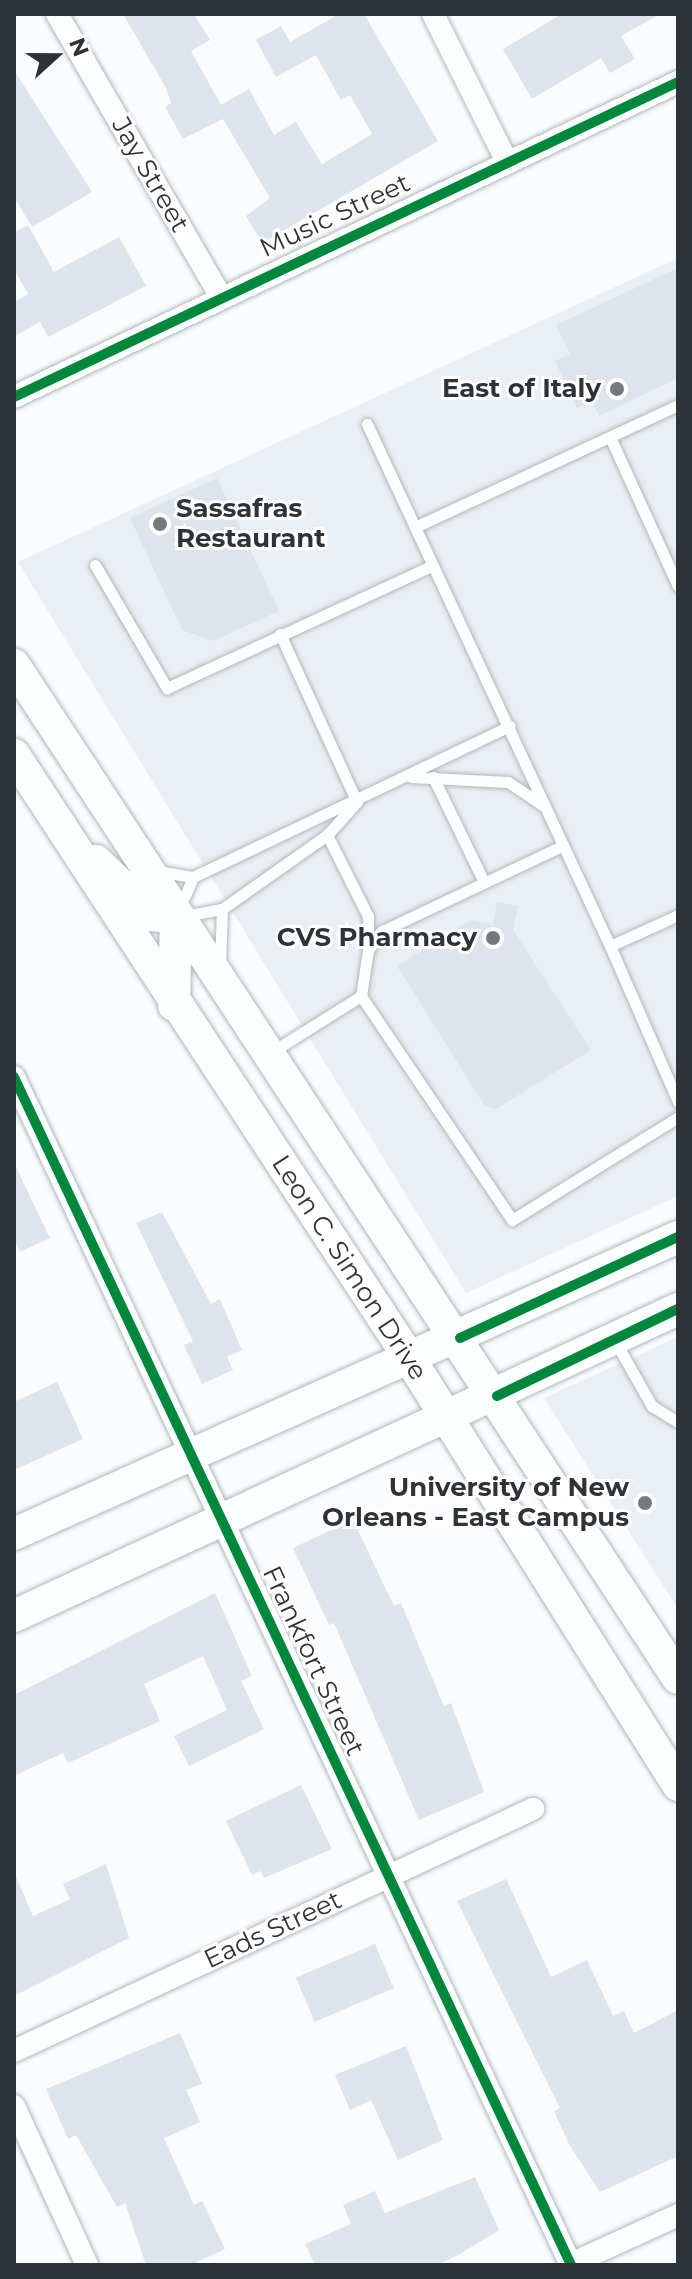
<!DOCTYPE html>
<html>
<head>
<meta charset="utf-8">
<style>
	body { margin:0 }
	#map { position:relative; width:692px; height:2279px; overflow:hidden; background:#fafcfe; font-family:Montserrat,sans-serif }
	div>[style] { position:absolute }
	.built>* { inset:0; background:#eaeff4 }
	.building>* { inset:0; background:#dde4eb; transform-origin:0 0 }
	.roads { filter:drop-shadow(0 0 2px #b3b6b9) drop-shadow(0 0 2px #b3b6b9) }
	.lane>* { height:11px; margin:-5.5px; padding:0 5.5px; transform-origin:5.5px; border-radius:5.5px; background:#feffff }
	.street>* { height:22px; margin:-11px; padding:0 11px; transform-origin:11px; border-radius:11px; background:#feffff }
	.secondary>* { height:32px; margin:-16px; padding:0 16px; transform-origin:16px; border-radius:16px; background:#feffff }
	.cycleway>* { height:10px; margin:-5px; padding:0 5px; transform-origin:5px; border-radius:5px; background:#00873e }
	.dots>* { width:22px; height:22px; translate:-50% -50%; box-sizing:border-box; border:4px solid #fff; border-radius:50% }
	span { translate:-50% -50%; white-space:nowrap; text-align:center; line-height:1.15; -webkit-text-stroke:6px #fff; paint-order:stroke }
	.street-label { font-size:26px; color:#2e3338 }
	.poi-label { font-size:26px; color:#2e3338; font-weight:700 }
	.right { translate:-100% -50%; text-align:right }
	.left { translate:0 -50%; text-align:left }
	.frame { position:absolute; inset:0; border:16px solid #2e3338; pointer-events:none }
	.north { position:absolute; left:16px; top:16px; width:80px; height:80px; -webkit-text-stroke:6px #fff; paint-order:stroke; rotate:69deg; font-size:22px; font-weight:700; line-height:32px; text-align:center; color:#2e3338 }
	.north::after { content:''; display:block; margin:auto; width:28px; height:36px; background:#2e3338; clip-path:polygon(50% 0,100% 100%,50% 72%,0 100%) }
</style>
</head>
<body>
<div id="map">
	<div class="built">
		<div style="clip-path:polygon(678px 258px,678px 1196px,466px 1293px,18px 562px)"></div>
		<div style="clip-path:polygon(678px 1337px,678px 1609px,544px 1398px)"></div>
	</div>
	<div class="building">
		<div style="clip-path:polygon(123px 14px,194px 14px,210px 40px,191px 51px,221px 105px,249px 89px,274px 135px,296px 122px,322px 164px,372px 134px,350px 95px,341px 100px,316px 55px,276px 77px,256px 40px,281px 26px,290px 42px,339px 14px,364px 14px,438px 141px,262px 243px,246px 216px,270px 198px,223px 119px,183px 139px,165px 107px,171px 103px,166px 88px)"></div>
		<div style="clip-path:polygon(562px 14px,660px 14px,621px 36px,635px 59px,610px 73px,601px 58px,532px 99px,503px 49px)"></div>
		<div style="clip-path:polygon(14px 70px,92px 192px,32px 227px,14px 197px)"></div>
		<div style="clip-path:polygon(28px 225px,54px 272px,119px 237px,146px 286px,48px 337px,40px 322px,14px 337px,14px 302px,28px 294px,14px 269px,14px 233px)"></div>
		<div style="clip-path:polygon(678px 268px,678px 378px,599px 416px,592px 401px,577px 408px,555px 361px,570px 354px,556px 325px)"></div>
		<div style="clip-path:polygon(217px 478px,279px 611px,213px 641px,182px 630px,130px 518px)"></div>
		<div style="clip-path:polygon(497px 902px,518px 906px,513px 930px,591px 1050px,496px 1109px,484px 1105px,397px 966px,471px 920px,493px 924px)"></div>
		<div style="clip-path:polygon(14px 1163px,50px 1238px,20px 1252px,14px 1239px)"></div>
		<div style="clip-path:polygon(162px 1212px,211px 1304px,220px 1299px,242px 1350px,227px 1357px,233px 1370px,202px 1384px,184px 1345px,193px 1341px,136px 1223px)"></div>
		<div style="clip-path:polygon(57px 1382px,83px 1439px,14px 1470px,14px 1402px)"></div>
		<div style="clip-path:polygon(353px 1520px,394px 1606px,401px 1603px,444px 1706px,451px 1703px,484px 1792px,419px 1820px,334px 1623px,329px 1625px,293px 1548px)"></div>
		<div style="clip-path:polygon(215px 1593px,252px 1676px,241px 1681px,264px 1729px,189px 1766px,174px 1736px,227px 1710px,203px 1656px,144px 1684px,160px 1721px,68px 1763px,63px 1753px,14px 1776px,14px 1695px)"></div>
		<div style="clip-path:polygon(301px 1785px,332px 1849px,264px 1878px,261px 1871px,252px 1875px,226px 1821px)"></div>
		<div style="clip-path:polygon(106px 1864px,129px 1938px,14px 1996px,14px 1872px,33px 1916px,70px 1899px,63px 1884px)"></div>
		<div style="clip-path:polygon(506px 1879px,551px 1977px,587px 1960px,613px 2016px,624px 2011px,634px 2033px,678px 2010px,678px 2156px,600px 2192px,569px 2144px,554px 2111px,560px 2108px,457px 1901px)"></div>
		<div style="left:375px;top:1944px;width:48px;height:86px;rotate:67deg"></div>
		<div style="clip-path:polygon(180px 2033px,202px 2084px,186px 2090px,200px 2122px,164px 2138px,194px 2205px,202px 2201px,225px 2249px,191px 2265px,146px 2265px,125px 2203px,117px 2207px,76px 2135px,68px 2139px,46px 2089px)"></div>
		<div style="clip-path:polygon(406px 2046px,443px 2140px,398px 2160px,371px 2100px,350px 2110px,335px 2075px)"></div>
		<div style="clip-path:polygon(475px 2177px,499px 2230px,460px 2254px,437px 2265px,315px 2265px,305px 2244px,351px 2224px,343px 2205px,375px 2191px,385px 2213px)"></div>
	</div>
	<div class="roads">
		<div class="lane">
			<div style="left:367px;top:424px;width:576px;rotate:65.04deg"></div>
			<div style="left:610px;top:946px;width:75px;rotate:-24.5deg"></div>
			<div style="left:610px;top:437px;width:164px;rotate:65.5deg"></div>
			<div style="left:415px;top:527px;width:290px;rotate:-24.9deg"></div>
			<div style="left:95px;top:565px;width:143px;rotate:59.7deg"></div>
			<div style="left:167px;top:688px;width:291px;rotate:-24.8deg"></div>
			<div style="left:280px;top:634px;width:185px;rotate:65.4deg"></div>
			<div style="left:411px;top:777px;width:97px;rotate:3deg"></div>
			<div style="left:508px;top:782px;width:43px;rotate:33.7deg"></div>
			<div style="left:433px;top:777px;width:117px;rotate:64.1deg"></div>
			<div style="left:327px;top:835px;width:91px;rotate:63.2deg"></div>
			<div style="left:368px;top:916px;width:33px;rotate:90deg"></div>
			<div style="left:158px;top:871px;width:36px;rotate:10deg"></div>
			<div style="left:193px;top:877px;width:351px;rotate:-25.5deg"></div>
			<div style="left:179px;top:909px;width:35px;rotate:-66deg"></div>
			<div style="left:185px;top:916px;width:38px;rotate:-11deg"></div>
			<div style="left:222px;top:909px;width:128px;rotate:-35.2deg"></div>
			<div style="left:327px;top:835px;width:40px;rotate:-48deg"></div>
			<div style="left:610px;top:946px;width:170px;rotate:66.4deg"></div>
			<div style="left:220px;top:966px;width:57px;rotate:-88deg"></div>
			<div style="left:361px;top:996px;width:47px;rotate:-81.3deg"></div>
			<div style="left:368px;top:950px;width:24px;rotate:-54deg"></div>
			<div style="left:382px;top:931px;width:199px;rotate:-25.3deg"></div>
			<div style="left:270px;top:1053px;width:107px;rotate:-32.1deg"></div>
			<div style="left:361px;top:996px;width:270px;rotate:56deg"></div>
			<div style="left:512px;top:1220px;width:195px;rotate:-31.8deg"></div>
			<div style="left:616px;top:1343px;width:73px;rotate:60.3deg"></div>
			<div style="left:652px;top:1406px;width:31px;rotate:32deg"></div>
		</div>
		<div class="street">
			<div style="left:57px;top:14px;width:325px;rotate:59.9deg"></div>
			<div style="left:433px;top:14px;width:163px;rotate:63.4deg"></div>
			<div style="left:14px;top:397px;width:735px;rotate:-25.38deg"></div>
			<div style="left:14px;top:1077px;width:1312px;rotate:64.88deg"></div>
			<div style="left:14px;top:2051px;width:573px;rotate:-25deg"></div>
			<div style="left:14px;top:2106px;width:175px;rotate:65.3deg"></div>
			<div style="left:569px;top:2265px;width:120px;rotate:-24.6deg"></div>
		</div>
		<div class="secondary">
			<div style="left:14px;top:665px;width:1211px;rotate:56.76deg"></div>
			<div style="left:14px;top:755px;width:719px;rotate:56.75deg"></div>
			<div style="left:408px;top:1356px;width:507px;rotate:57.81deg"></div>
			<div style="left:96px;top:861px;width:78px;rotate:44deg"></div>
			<div style="left:152px;top:915px;width:24px;rotate:5deg"></div>
			<div style="left:174px;top:1005px;width:88px;rotate:-88.7deg"></div>
			<div style="left:14px;top:1534px;width:727px;rotate:-24.1deg"></div>
			<div style="left:14px;top:1616px;width:732px;rotate:-24.81deg"></div>
		</div>
	</div>
	<div class="cycleway">
		<div style="left:14px;top:397px;width:735px;rotate:-25.38deg"></div>
		<div style="left:14px;top:1077px;width:1312px;rotate:64.88deg"></div>
		<div style="left:460px;top:1338px;width:240px;rotate:-24.9deg"></div>
		<div style="left:497px;top:1396px;width:201px;rotate:-25.7deg"></div>
	</div>
	<div class="dots">
		<div style="left:617px;top:389px;background:#75797d"></div>
		<div style="left:160px;top:524px;background:#75797d"></div>
		<div style="left:493px;top:938px;background:#75797d"></div>
		<div style="left:645px;top:1503px;background:#75797d"></div>
	</div>
	<div class="street-label">
		<span style="left:150px;top:175px;rotate:60deg">Jay Street</span>
		<span style="left:335px;top:216px;rotate:-25deg">Music Street</span>
		<span style="left:349px;top:1268px;rotate:57deg">Leon C. Simon Drive</span>
		<span style="left:313px;top:1661px;rotate:65deg">Frankfort Street</span>
		<span style="left:273px;top:1930px;rotate:-25deg">Eads Street</span>
	</div>
	<div class="poi-label">
		<span class="right" style="left:601px;top:389px">East of Italy</span>
		<span class="left" style="left:176px;top:524px">Sassafras<br>Restaurant</span>
		<span class="right" style="left:477px;top:938px">CVS Pharmacy</span>
		<span class="right" style="left:629px;top:1503px">University of New<br>Orleans - East Campus</span>
	</div>
	<div class="frame"></div>
	<div class="north">N</div>
</div>
</body>
</html>
